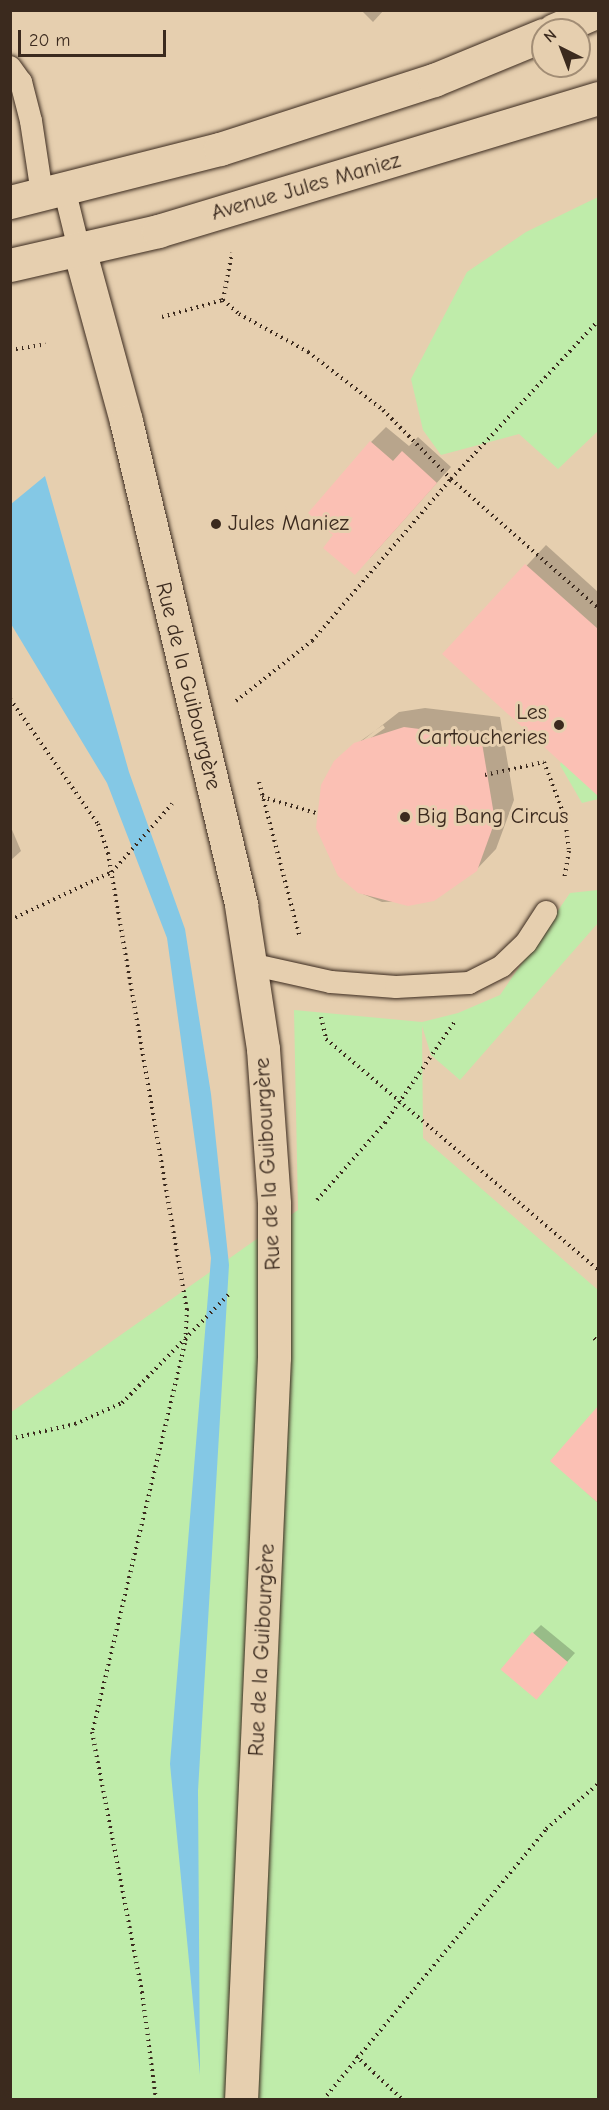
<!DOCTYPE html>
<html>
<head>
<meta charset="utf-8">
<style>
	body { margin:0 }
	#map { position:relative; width:609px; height:2110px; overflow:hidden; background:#e6cfaf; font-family:"Comic Neue",sans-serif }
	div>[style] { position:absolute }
	.green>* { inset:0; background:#bfecaa }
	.water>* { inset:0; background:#84c8e5 }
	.shadow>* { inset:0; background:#0003 }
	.building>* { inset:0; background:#fbc0b4; transform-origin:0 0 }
	.path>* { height:4px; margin-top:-2px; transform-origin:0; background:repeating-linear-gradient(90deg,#3b2a1e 0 1.5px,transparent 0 6px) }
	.roads { filter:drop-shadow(0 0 2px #3b2a1e) drop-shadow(0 0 2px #3b2a1e) }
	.lane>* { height:22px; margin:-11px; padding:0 11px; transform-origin:11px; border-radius:11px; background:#e6cfaf }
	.street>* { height:33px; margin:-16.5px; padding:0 16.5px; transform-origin:16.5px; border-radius:16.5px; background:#e6cfaf }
	.secondary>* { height:33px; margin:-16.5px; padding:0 16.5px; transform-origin:16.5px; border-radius:16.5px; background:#e6cfaf }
	.dots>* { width:16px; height:16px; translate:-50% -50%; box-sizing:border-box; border:3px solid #e6cfaf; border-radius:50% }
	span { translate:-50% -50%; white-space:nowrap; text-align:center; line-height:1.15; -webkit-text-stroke:6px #e6cfaf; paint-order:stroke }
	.street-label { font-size:22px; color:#3b2a1e }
	.poi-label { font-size:22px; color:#3b2a1e }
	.left { translate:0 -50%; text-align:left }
	.right { translate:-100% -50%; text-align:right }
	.frame { position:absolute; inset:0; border:12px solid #3b2a1e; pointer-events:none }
	.north { position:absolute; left:531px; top:18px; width:60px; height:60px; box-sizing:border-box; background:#e6cfaf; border:2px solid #a28d75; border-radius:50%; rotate:318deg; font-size:16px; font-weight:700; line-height:24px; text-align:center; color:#3b2a1e }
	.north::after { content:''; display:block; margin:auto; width:21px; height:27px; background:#3b2a1e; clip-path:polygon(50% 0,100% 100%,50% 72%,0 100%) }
	.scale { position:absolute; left:18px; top:30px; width:148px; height:27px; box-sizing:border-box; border:3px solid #3b2a1e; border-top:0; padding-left:8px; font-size:18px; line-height:21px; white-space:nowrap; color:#3b2a1e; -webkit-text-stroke:4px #e6cfaf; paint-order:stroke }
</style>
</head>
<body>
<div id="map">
	<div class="green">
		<div style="clip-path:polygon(598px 197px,598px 431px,558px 469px,519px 434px,441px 455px,423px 430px,411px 379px,467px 272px,526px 232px)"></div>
		<div style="clip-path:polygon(598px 715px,598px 799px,582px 803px,560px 765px,570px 740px)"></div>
		<div style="clip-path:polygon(598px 890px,598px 923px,460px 1080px,431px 1055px,422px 1026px,423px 1138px,598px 1290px,598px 2099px,11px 2099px,10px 1413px,298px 1210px,294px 1010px,422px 1022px,458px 1013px,500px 995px,570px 893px)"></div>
	</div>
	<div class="water">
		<div style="clip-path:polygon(45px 476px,129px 772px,185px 929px,211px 1094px,229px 1265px,198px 1791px,200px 2075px,170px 1764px,211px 1258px,167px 938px,107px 783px,11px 624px,11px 504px)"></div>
	</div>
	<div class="shadow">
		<div style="clip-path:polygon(361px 10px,384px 10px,373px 22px)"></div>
		<div style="clip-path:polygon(386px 427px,409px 446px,418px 437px,451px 467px,370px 558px,336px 535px,371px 442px)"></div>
		<div style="clip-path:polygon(546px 545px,598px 592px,598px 794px,444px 654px)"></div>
		<div style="clip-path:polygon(evenodd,425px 708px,500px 717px,514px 800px,496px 849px,476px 870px,434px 900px,382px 902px,358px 892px,335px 762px,399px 712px,425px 708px,383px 725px,385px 728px,348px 754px,348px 750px,383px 725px)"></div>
		<div style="clip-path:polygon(10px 825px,21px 851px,10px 861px)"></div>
		<div style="clip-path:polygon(596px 1413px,598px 1416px,598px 1503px,553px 1461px)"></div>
		<div style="clip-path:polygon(541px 1625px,575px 1653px,542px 1690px,533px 1633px)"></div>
	</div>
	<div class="building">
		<div style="clip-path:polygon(370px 441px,393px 461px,402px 451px,437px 483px,355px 575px,323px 548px,333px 535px,308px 513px)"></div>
		<div style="clip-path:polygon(525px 564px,598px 629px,598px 796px,442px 654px)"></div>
		<div style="clip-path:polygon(404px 727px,481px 737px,495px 821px,477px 871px,434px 901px,408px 906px,358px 893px,338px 876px,316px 828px,321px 785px,334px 761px,354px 743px)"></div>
		<div style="clip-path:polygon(598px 1406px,598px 1503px,550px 1461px)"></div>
		<div style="left:532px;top:1632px;width:47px;height:49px;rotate:40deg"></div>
	</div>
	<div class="path">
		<div style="left:223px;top:300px;width:21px;rotate:41deg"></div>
		<div style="left:239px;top:314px;width:79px;rotate:28.8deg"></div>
		<div style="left:308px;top:352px;width:95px;rotate:37.7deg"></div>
		<div style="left:383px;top:410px;width:97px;rotate:45.4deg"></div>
		<div style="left:451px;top:479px;width:196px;rotate:41.3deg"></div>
		<div style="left:162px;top:317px;width:63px;rotate:-15.6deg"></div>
		<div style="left:223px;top:300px;width:48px;rotate:-79.2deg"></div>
		<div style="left:10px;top:350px;width:36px;rotate:-9deg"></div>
		<div style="left:10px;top:699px;width:153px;rotate:54.9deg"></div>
		<div style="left:98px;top:824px;width:31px;rotate:71deg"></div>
		<div style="left:108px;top:853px;width:463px;rotate:80.2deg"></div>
		<div style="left:187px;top:1309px;width:34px;rotate:93deg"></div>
		<div style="left:185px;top:1343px;width:400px;rotate:103.4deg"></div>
		<div style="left:92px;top:1732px;width:265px;rotate:79.1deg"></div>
		<div style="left:142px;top:1992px;width:109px;rotate:82.6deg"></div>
		<div style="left:236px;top:701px;width:97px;rotate:-38.3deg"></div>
		<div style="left:312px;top:641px;width:213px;rotate:-49.4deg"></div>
		<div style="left:451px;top:479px;width:216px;rotate:-47.1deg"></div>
		<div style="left:485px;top:775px;width:60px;rotate:-12.4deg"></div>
		<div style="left:544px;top:762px;width:60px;rotate:69.4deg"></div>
		<div style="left:565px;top:818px;width:33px;rotate:83deg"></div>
		<div style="left:569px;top:851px;width:29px;rotate:100deg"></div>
		<div style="left:259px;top:782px;width:161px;rotate:75.3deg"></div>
		<div style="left:262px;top:797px;width:56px;rotate:16.5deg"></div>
		<div style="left:10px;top:920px;width:113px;rotate:-25.2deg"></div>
		<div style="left:112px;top:872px;width:91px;rotate:-48.6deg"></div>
		<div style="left:321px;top:1017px;width:23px;rotate:77deg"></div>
		<div style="left:326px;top:1039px;width:357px;rotate:40.3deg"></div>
		<div style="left:317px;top:1200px;width:103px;rotate:-48.6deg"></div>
		<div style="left:385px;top:1123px;width:124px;rotate:-55.5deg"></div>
		<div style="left:594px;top:1338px;width:6px;rotate:45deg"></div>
		<div style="left:10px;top:1439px;width:67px;rotate:-13deg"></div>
		<div style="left:75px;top:1424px;width:51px;rotate:-24.1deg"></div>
		<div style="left:122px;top:1403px;width:154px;rotate:-45.5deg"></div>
		<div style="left:356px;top:2056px;width:64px;rotate:43.1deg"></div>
		<div style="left:323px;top:2100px;width:351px;rotate:-50.5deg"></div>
		<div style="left:546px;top:1829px;width:69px;rotate:-40.9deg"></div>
	</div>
	<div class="roads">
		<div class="lane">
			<div style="left:10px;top:67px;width:19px;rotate:54deg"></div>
			<div style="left:21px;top:82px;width:40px;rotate:75.6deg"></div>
			<div style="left:31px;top:121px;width:74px;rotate:81.4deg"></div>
			<div style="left:64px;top:188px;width:63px;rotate:76.2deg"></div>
			<div style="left:250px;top:964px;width:83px;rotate:12.5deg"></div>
			<div style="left:331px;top:982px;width:65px;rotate:4.4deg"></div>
			<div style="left:396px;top:987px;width:73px;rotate:-3.1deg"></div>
			<div style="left:469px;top:983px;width:37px;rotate:-27deg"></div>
			<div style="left:502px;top:966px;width:33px;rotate:-44deg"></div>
			<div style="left:526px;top:943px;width:37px;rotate:-57deg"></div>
		</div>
		<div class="street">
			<div style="left:79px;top:249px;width:178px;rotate:74.7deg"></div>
			<div style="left:126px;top:421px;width:497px;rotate:76.6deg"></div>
			<div style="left:241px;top:905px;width:146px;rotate:81.3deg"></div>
			<div style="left:263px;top:1049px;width:155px;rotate:85.9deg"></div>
			<div style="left:274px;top:1204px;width:153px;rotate:90deg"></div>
			<div style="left:274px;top:1357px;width:744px;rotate:92.54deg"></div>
		</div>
		<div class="secondary">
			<div style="left:554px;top:30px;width:48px;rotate:-23.4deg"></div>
			<div style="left:10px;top:202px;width:217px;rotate:-14.2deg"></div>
			<div style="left:220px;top:149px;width:225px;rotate:-17.9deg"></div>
			<div style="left:434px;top:80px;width:118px;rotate:-22.4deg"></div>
			<div style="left:10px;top:265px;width:152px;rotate:-12.9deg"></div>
			<div style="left:158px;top:231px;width:460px;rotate:-16.8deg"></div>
		</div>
	</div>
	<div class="dots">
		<div style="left:216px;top:524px;background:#3b2a1e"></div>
		<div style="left:559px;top:725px;background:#3b2a1e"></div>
		<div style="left:405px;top:817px;background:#3b2a1e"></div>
	</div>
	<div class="street-label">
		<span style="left:306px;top:187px;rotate:-16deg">Avenue Jules Maniez</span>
		<span style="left:188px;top:686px;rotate:76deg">Rue de la Guibourgère</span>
		<span style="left:268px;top:1164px;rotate:-93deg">Rue de la Guibourgère</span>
		<span style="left:262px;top:1650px;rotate:-87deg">Rue de la Guibourgère</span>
	</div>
	<div class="poi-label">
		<span class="left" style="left:228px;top:524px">Jules Maniez</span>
		<span class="right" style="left:547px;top:725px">Les<br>Cartoucheries</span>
		<span class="left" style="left:417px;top:817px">Big Bang Circus</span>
	</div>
	<div class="frame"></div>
	<div class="north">N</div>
	<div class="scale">20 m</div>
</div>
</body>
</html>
